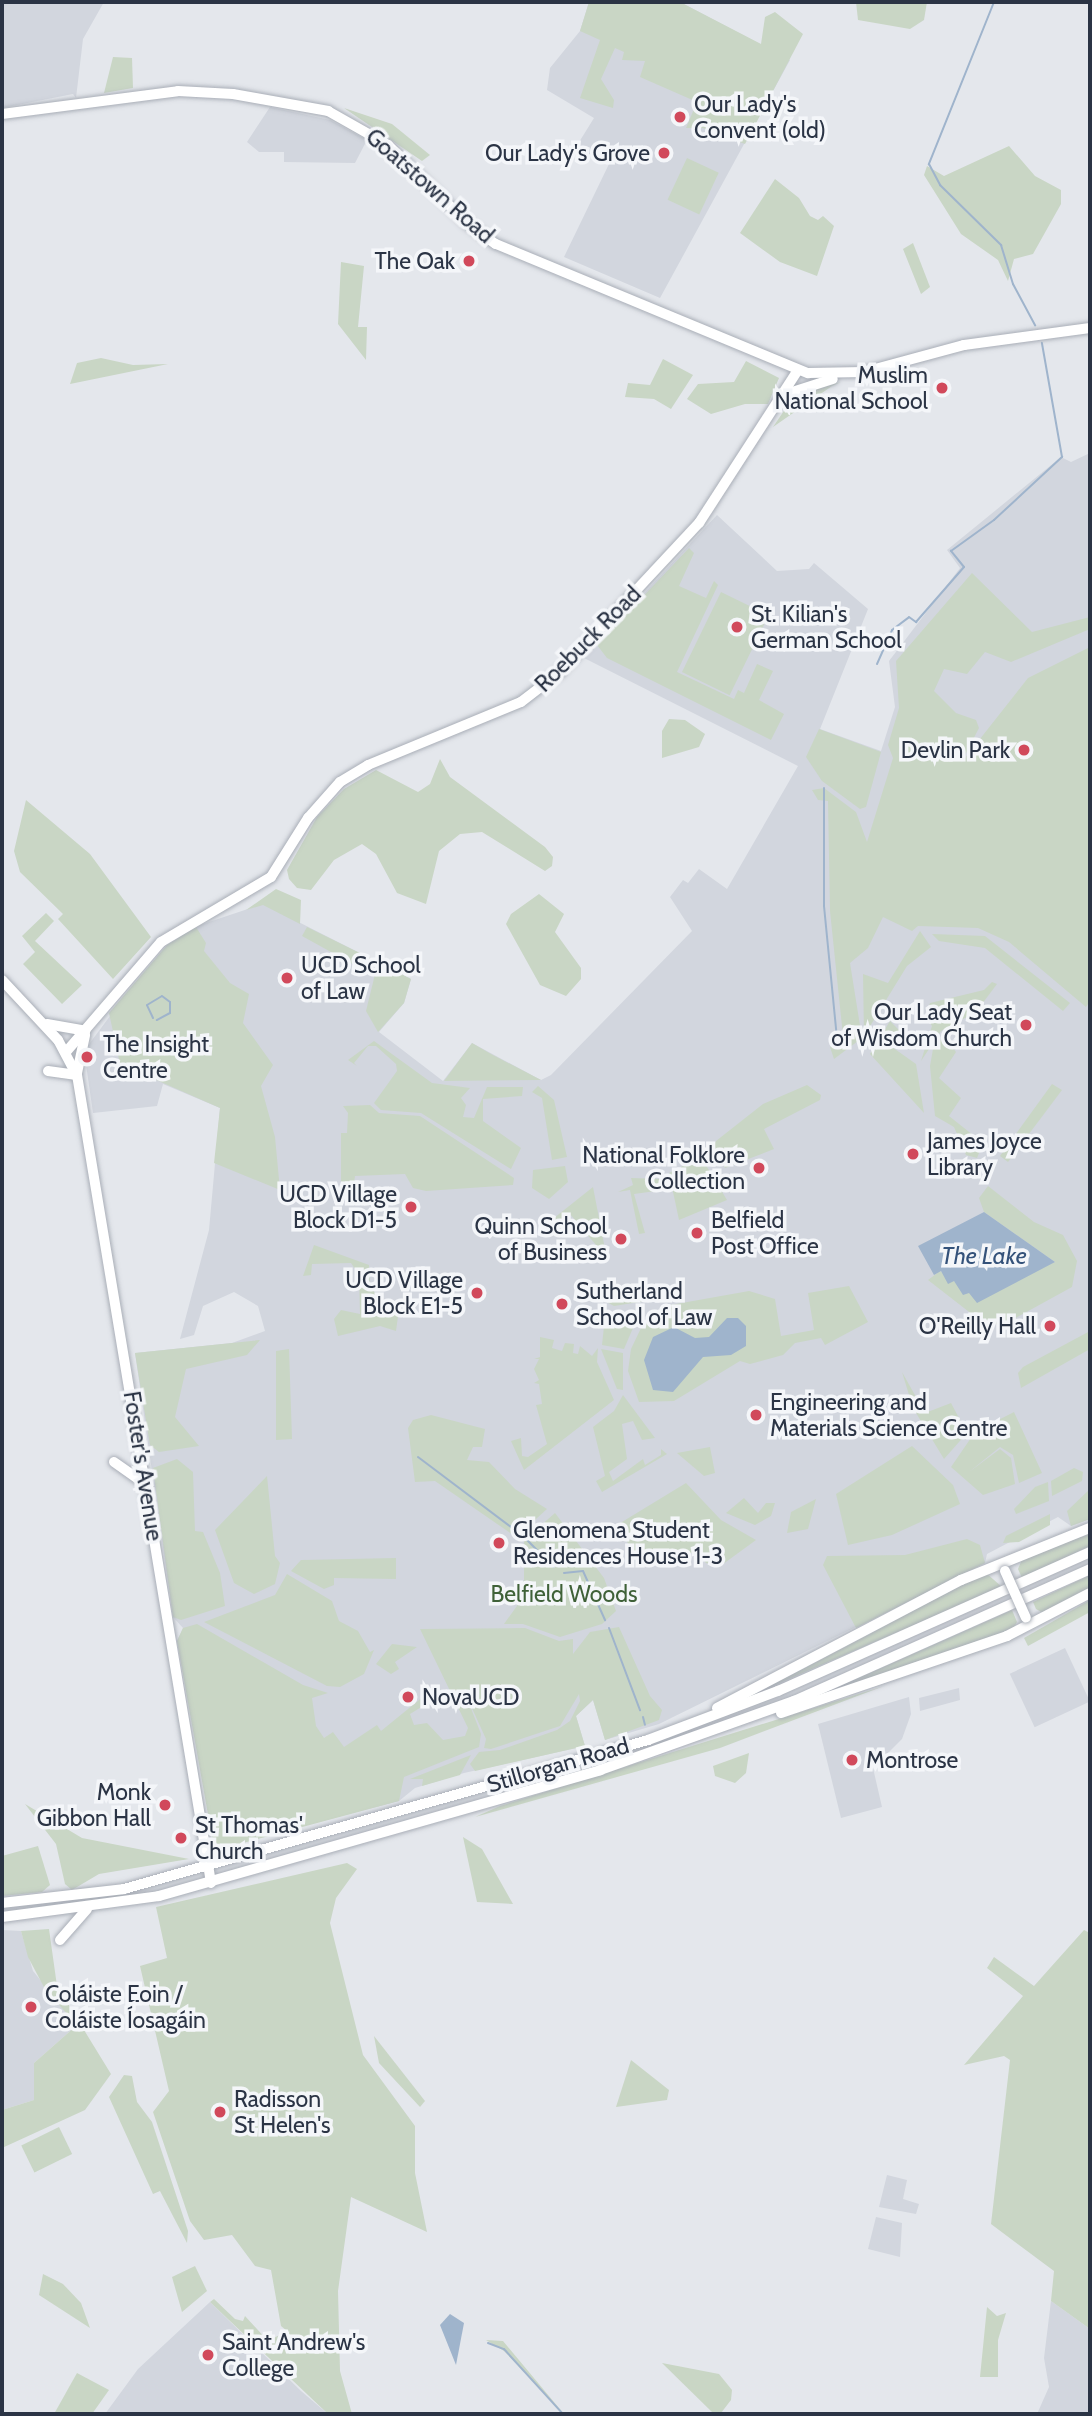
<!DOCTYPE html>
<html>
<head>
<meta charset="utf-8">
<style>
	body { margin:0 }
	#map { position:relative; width:1092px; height:2416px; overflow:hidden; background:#e4e7ec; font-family:Cabin,sans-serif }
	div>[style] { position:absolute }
	.built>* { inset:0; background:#d2d6de; transform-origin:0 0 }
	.green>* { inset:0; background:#c9d6c5; transform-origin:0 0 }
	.water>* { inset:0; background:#9fb4cc }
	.stream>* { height:2px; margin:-1px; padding:0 1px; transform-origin:1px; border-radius:1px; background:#9fb4cc }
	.roads { filter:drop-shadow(0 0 2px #a9aeb7) drop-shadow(0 0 2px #a9aeb7) }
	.secondary>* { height:10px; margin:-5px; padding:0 5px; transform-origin:5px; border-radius:5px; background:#fff }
	.bridges { filter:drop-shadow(0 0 2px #a9aeb7) drop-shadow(0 0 2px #a9aeb7) }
	.secondary-bridge>* { height:10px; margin:-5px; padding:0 5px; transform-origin:5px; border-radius:5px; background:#fff }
	.dots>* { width:19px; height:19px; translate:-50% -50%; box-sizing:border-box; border:4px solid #f4f6f9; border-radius:50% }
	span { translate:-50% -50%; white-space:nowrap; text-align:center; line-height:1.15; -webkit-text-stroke:7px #f4f6f9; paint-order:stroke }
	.poi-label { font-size:23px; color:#2b3445 }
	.left { translate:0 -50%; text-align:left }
	.right { translate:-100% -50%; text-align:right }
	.street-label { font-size:23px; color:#2b3445 }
	.park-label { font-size:23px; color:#3f6138 }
	.water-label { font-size:24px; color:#34527a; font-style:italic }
	.frame { position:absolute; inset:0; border:4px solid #2b3445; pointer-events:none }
</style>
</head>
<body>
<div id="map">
	<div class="built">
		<div style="clip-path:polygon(2px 2px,104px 2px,83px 39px,76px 98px,73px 94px,2px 108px)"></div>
		<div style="clip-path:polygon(589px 2px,680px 2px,790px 60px,660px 298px,564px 257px,609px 164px,576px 147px,594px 118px,547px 90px,550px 68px,580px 31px)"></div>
		<div style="clip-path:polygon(270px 107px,330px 120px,367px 140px,355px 163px,284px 162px,284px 152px,259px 152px,247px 142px)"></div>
		<div style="clip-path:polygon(1090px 453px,1090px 1519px,1071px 1526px,1058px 1517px,987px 1554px,985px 1563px,659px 1724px,605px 1740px,593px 1700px,576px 1716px,585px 1746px,464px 1773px,415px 1788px,399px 1801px,218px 1848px,177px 1641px,183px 1628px,173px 1617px,135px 1353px,232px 1343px,265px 1331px,258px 1306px,234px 1292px,203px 1306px,194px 1335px,180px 1339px,209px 1230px,220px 1108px,163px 1084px,157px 1106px,93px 1113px,84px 1051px,110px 1016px,143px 989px,185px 930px,263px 904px,411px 979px,404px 1003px,379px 1032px,443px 1081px,472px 1043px,541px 1080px,551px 1075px,692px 931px,670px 897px,683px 880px,688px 883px,699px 869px,727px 889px,798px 766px,584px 658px,717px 515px,777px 571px,809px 569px,814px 563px,868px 609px,820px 729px,881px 751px,895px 707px,889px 661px,960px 568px,947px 550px,1061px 457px,1071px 462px)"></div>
		<div style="left:1065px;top:1648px;width:59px;height:61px;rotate:65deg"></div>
		<div style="clip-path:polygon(959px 1688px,960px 1700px,920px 1711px,919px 1698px)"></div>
		<div style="clip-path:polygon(909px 1697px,911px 1714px,902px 1739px,873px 1768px,882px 1807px,841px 1818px,818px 1724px)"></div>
		<div style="clip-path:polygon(2px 1930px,21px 1931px,33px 1971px,77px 2025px,34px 2063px,34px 2100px,2px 2110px)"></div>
		<div style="clip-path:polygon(887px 2175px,907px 2180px,903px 2199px,919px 2204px,916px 2214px,879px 2207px)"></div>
		<div style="clip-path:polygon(876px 2217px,902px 2223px,900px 2257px,868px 2249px)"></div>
		<div style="clip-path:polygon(1051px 2301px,1090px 2329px,1090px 2414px,1037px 2414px,1049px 2387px,1044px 2358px)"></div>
		<div style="clip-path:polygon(210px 2302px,301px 2391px,328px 2414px,105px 2414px,138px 2369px)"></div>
	</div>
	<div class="green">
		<div style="clip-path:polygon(589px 2px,680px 2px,761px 44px,765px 17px,775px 12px,803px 34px,745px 144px,703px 128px,686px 128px,697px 102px,640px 77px,645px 61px,622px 60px,624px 52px,615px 48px,601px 79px,614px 100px,613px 108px,580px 98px,600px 40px,580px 31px)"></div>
		<div style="clip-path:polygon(856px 2px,927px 2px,924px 20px,910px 29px,858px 20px)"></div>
		<div style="clip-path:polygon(113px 57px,132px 58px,133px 88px,104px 93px)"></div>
		<div style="clip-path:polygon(344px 108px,392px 124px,430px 155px,422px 161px)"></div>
		<div style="clip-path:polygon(1009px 146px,1035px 176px,1061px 190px,1061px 204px,1033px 254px,1014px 259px,1008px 281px,998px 260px,961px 234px,924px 175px,927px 166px,944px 176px)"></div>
		<div style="left:687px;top:158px;width:35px;height:46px;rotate:25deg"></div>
		<div style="clip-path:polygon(775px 179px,799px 198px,810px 216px,818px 220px,823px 216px,834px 226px,817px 276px,780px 262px,740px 233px)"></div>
		<div style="clip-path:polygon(913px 243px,930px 287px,921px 294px,903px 249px)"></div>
		<div style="clip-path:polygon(341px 262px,364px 266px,358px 327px,367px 327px,366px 360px,338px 324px)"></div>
		<div style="clip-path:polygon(101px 358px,133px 365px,168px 364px,70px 384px,77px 363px)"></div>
		<div style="clip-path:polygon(663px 359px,693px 375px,671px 409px,654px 399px,625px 397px,628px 383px,650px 385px)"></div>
		<div style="clip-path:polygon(746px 361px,779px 378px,768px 404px,745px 404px,711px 414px,687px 399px,698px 384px,734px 382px)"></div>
		<div style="clip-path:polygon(841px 382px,832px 386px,773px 427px,794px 396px)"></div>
		<div style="clip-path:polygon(689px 548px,694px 553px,679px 586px,706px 598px,714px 581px,718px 585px,677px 672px,734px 699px,738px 690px,744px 693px,757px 664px,773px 671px,759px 700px,784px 714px,771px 740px,607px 658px,597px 645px)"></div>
		<div style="clip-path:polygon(972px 573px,1032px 632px,1090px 617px,1090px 629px,1011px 662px,985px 652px,967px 674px,944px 669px,934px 691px,956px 713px,976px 720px,979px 728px,961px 763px,1028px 678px,1090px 647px,1090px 1001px,1086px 1007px,1009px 942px,978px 928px,918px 926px,912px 931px,883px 917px,868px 948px,850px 963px,862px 1038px,834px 1059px,830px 1047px,843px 1036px,830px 911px,828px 801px,818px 800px,812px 790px,824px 788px,856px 812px,867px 842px,893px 758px,888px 745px,899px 708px,896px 661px)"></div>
		<div style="left:721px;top:592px;width:53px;height:89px;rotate:26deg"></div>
		<div style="clip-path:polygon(669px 719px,685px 720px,705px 734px,699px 747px,662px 758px,662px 731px)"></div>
		<div style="clip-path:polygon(819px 729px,881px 752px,866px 807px,860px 809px,822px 781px,806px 757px)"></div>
		<div style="clip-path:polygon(440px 759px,450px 777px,545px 847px,553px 857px,552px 866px,545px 871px,482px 832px,460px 834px,439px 851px,426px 904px,397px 893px,376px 854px,362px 844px,334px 860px,311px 890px,297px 888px,289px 879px,287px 870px,317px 817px,344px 789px,376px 770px,418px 792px,430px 784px)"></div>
		<div style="clip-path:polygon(26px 800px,90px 854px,151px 937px,113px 979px,58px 919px,63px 914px,20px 872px,14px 851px)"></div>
		<div style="clip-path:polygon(276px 889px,301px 900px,300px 924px,263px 905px,246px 910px)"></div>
		<div style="clip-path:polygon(539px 894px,564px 914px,555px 932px,581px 968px,581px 979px,566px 996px,540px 985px,506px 924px,511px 914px)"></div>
		<div style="clip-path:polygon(46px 913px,54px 921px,35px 941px,82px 985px,62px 1004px,23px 964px,35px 952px,22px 936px)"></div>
		<div style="clip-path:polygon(196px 927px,206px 943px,204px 951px,230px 983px,249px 994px,243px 1023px,273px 1065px,261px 1086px,275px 1137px,280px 1190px,214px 1163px,220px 1108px,120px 1064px,109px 1013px,167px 945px)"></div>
		<div style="clip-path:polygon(307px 927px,374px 960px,372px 964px,360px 968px,302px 936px)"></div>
		<div style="clip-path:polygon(920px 931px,931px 947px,907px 966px,864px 1036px,863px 974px,888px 983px)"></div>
		<div style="clip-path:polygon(932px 934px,985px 936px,1070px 1003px,1063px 1011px,985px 948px,939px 941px)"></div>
		<div style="clip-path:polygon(378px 962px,411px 979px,404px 1003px,378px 1032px,366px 1011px)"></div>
		<div style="clip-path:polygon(992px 982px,997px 984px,976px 1012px,941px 1031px,921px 1061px,932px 1026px,926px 1016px,930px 1003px,984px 990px)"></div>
		<div style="clip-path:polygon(890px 1021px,899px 1030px,892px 1047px,916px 1064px,924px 1113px,870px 1054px)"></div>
		<div style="clip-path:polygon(944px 1036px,956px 1052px,939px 1078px,961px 1098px,949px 1116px,983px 1143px,977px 1158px,966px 1155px,954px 1127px,935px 1116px,930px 1066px,933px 1049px)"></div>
		<div style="clip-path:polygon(374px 1041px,432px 1083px,470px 1088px,461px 1098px,466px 1105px,463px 1117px,474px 1118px,487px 1087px,523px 1087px,522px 1096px,483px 1099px,483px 1121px,521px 1148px,511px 1169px,421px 1113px,381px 1110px,374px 1103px,397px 1071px,396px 1064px,376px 1046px,368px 1046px,354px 1063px,357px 1066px,348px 1060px)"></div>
		<div style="clip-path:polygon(472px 1043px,491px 1054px,541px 1080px,444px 1081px)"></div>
		<div style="clip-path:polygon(1052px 1084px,1062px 1090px,1008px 1162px,1000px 1156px)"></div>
		<div style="clip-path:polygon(807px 1085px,821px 1095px,820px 1100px,764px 1129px,774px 1149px,725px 1168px,713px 1147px,716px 1141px,763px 1104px)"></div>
		<div style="clip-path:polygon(538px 1086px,554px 1100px,567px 1157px,552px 1160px,542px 1098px,532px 1092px)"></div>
		<div style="clip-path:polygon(370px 1105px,379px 1113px,420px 1116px,514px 1178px,513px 1185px,426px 1191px,413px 1188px,405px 1174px,355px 1176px,353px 1189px,341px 1189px,341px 1133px,347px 1133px,348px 1113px,343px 1106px)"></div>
		<div style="clip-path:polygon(701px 1157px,727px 1200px,679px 1220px,669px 1173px)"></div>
		<div style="clip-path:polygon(565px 1166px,568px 1182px,549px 1199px,532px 1188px,533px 1170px)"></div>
		<div style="clip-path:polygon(631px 1178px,661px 1179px,656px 1191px,634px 1194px,645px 1233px,639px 1234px,630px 1190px,618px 1192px,633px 1185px)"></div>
		<div style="clip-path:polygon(988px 1186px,1034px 1222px,1063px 1235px,1077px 1261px,1072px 1287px,1001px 1326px,973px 1315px,928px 1280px,940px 1271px,969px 1292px,1055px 1262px,984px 1212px,979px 1198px)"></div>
		<div style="clip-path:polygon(593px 1187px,605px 1249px,601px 1251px,570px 1214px,553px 1227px,549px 1222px)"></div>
		<div style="clip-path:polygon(314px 1245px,369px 1265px,370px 1287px,375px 1293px,371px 1304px,377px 1309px,392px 1300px,399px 1309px,396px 1331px,380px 1326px,338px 1336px,334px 1319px,341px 1310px,360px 1314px,359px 1275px,351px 1263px,312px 1264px,311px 1275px,303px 1276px)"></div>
		<div style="clip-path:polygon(647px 1286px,655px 1292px,652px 1300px,614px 1306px,605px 1301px,609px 1292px)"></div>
		<div style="clip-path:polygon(849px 1286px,868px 1322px,825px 1345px,821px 1338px,795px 1343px,783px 1355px,750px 1364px,740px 1361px,674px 1401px,639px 1402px,628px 1371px,631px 1349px,642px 1326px,665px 1306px,749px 1291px,775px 1299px,781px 1336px,814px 1330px,808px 1293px)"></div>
		<div style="clip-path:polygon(630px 1312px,633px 1328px,624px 1349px,602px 1345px,605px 1317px)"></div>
		<div style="clip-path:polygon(1090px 1331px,1090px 1349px,1021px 1388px,1018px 1373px,1023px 1367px)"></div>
		<div style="clip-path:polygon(540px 1337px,554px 1340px,552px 1348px,562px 1351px,565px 1343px,574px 1344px,573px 1353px,578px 1354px,580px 1346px,592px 1356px,598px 1348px,597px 1362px,614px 1400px,524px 1470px,511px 1441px,521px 1438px,522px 1456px,528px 1457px,547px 1444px,536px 1405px,542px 1404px,539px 1384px,534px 1383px,539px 1380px,534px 1369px,539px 1359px,534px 1359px,540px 1357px)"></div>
		<div style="clip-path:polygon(260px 1340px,247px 1355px,186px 1369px,175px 1417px,199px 1446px,159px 1452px,150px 1445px,135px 1353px)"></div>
		<div style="clip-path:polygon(289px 1349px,292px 1439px,276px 1440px,276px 1351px)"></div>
		<div style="clip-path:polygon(601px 1349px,623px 1353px,623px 1390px,617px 1389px)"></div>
		<div style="clip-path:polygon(902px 1372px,925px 1413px,951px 1403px,967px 1433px,944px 1459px,913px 1408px)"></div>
		<div style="clip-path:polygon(623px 1395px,655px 1438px,642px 1440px,633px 1421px,622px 1424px,627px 1459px,609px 1472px,613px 1481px,643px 1459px,645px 1465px,661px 1455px,661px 1449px,667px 1454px,602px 1492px,596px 1481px,605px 1476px,593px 1427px,614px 1411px)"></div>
		<div style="clip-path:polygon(1014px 1412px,1042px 1473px,1019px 1483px,1013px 1455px,1000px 1447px,969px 1472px,1000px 1449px,1011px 1458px,1015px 1484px,983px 1495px,951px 1467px,975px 1432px)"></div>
		<div style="clip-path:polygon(431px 1415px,485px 1429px,482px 1447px,473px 1447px,467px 1460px,489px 1462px,515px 1489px,547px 1509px,516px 1537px,435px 1481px,415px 1482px,408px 1428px,413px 1420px)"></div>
		<div style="clip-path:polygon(912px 1446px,953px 1485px,960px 1504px,892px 1535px,848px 1545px,836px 1494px)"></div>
		<div style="clip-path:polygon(710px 1447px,715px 1473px,704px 1476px,677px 1453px)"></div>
		<div style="clip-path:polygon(177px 1459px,193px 1472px,195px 1531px,203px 1532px,220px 1573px,225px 1606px,181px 1620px,173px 1617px,153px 1468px)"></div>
		<div style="clip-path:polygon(1074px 1468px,1083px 1472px,1082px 1481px,1052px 1496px,1051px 1481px)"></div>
		<div style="clip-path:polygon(267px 1476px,275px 1556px,280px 1563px,275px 1584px,254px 1594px,234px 1583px,215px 1530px)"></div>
		<div style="clip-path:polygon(1048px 1482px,1049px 1501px,1016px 1514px,1014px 1509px,1035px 1487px)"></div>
		<div style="clip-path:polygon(686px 1483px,721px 1520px,756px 1540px,719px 1567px,706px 1563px,696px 1551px,675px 1561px,641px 1565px,617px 1525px)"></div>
		<div style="clip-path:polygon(1090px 1489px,1090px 1519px,1071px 1526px,1067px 1511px)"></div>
		<div style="clip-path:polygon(744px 1498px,758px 1513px,766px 1503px,775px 1503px,771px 1516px,755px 1525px,726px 1513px)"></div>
		<div style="clip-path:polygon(816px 1499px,808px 1529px,787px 1533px,791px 1512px)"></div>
		<div style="clip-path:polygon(555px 1513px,604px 1578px,616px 1611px,602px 1624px,560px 1637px,523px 1624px,504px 1624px,519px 1603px,516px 1581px,524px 1581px,524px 1540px)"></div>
		<div style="clip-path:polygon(1050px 1514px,1050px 1525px,1019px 1542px,1003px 1543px,1006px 1536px)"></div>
		<div style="clip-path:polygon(1090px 1534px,1090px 1546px,1022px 1578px,1018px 1569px,1023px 1557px)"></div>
		<div style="clip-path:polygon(967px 1539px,980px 1545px,985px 1563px,856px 1628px,823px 1565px,827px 1556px,905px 1555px)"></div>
		<div style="clip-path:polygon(396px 1558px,396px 1579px,334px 1578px,334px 1585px,324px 1589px,291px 1571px,301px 1560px)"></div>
		<div style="clip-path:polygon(985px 1572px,1002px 1587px,761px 1691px,866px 1636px)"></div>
		<div style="clip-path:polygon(287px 1574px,332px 1601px,339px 1621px,358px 1631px,370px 1652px,374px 1650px,364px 1674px,340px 1687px,327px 1686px,204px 1622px,275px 1595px)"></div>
		<div style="clip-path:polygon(1090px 1575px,1090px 1589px,1043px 1613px,1036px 1609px,1033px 1602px)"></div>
		<div style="clip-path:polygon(1090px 1600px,1090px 1612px,1028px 1646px,1024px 1638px)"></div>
		<div style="clip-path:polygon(1012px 1610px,1017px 1622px,1012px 1631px,800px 1704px)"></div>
		<div style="clip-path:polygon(197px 1624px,303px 1685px,328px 1693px,312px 1698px,316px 1726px,324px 1738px,333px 1732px,344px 1747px,377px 1725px,381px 1731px,424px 1696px,428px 1703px,410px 1714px,414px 1725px,427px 1723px,443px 1740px,465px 1736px,468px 1728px,420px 1629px,525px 1628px,559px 1641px,573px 1639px,573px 1654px,590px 1632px,619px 1627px,650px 1696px,662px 1710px,659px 1720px,605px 1740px,593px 1700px,576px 1716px,585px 1746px,475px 1771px,470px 1764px,479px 1752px,500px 1750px,557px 1730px,570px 1721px,580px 1701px,579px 1694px,560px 1726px,491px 1749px,484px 1748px,486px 1739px,465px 1693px,481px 1734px,479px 1747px,404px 1777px,399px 1801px,221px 1849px,212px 1837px,177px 1641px,183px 1628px)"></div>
		<div style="clip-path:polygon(392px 1644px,417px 1647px,395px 1662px,399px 1669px,391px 1674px,376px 1664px)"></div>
		<div style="clip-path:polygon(884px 1686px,720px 1748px,475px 1817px,500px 1806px)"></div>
		<div style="clip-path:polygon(749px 1753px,746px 1773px,735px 1783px,715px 1776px,713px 1766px)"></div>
		<div style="clip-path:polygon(471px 1755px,460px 1775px,422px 1786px,423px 1779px,410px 1779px)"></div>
		<div style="clip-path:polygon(25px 1804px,82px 1838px,189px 1859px,99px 1874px,72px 1890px,65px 1884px,56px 1844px)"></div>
		<div style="clip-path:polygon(463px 1837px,482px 1849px,513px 1904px,477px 1902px)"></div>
		<div style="clip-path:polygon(38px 1846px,50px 1885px,42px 1892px,2px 1896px,2px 1856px)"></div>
		<div style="clip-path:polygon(347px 1863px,357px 1869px,336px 1898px,330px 1923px,363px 2055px,415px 2126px,415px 2173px,427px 2232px,351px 2197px,338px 2291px,340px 2371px,352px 2414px,328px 2414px,210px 2302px,214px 2299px,235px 2319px,243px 2321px,245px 2316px,268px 2341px,287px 2331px,281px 2326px,271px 2270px,255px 2266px,232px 2235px,204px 2240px,190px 2221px,153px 2112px,169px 2091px,140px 1966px,167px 1958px,156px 1907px)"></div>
		<div style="clip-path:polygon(49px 1929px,57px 1986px,111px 2074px,85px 2110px,2px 2148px,2px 2110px,34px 2100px,34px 2063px,77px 2025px,45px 1989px,28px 1957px,21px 1931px)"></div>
		<div style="clip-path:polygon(1084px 1930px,1090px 1933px,1090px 2329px,1051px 2301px,1054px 2271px,991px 2224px,1010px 2060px,1004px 2056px,964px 2065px,1023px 1996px,987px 1968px,994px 1957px,1034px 1986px)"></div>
		<div style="clip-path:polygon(374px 2036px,425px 2101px,420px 2107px,379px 2063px)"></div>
		<div style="clip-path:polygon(631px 2060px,669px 2090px,667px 2100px,616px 2107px)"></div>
		<div style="clip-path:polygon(124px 2075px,132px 2076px,137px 2102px,152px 2122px,188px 2231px,187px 2243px,160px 2191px,153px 2194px,109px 2097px)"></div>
		<div style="left:59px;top:2127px;width:30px;height:42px;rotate:64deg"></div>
		<div style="clip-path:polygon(195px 2266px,207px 2291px,182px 2312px,172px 2277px)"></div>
		<div style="clip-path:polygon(43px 2274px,63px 2284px,81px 2303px,90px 2328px,39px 2295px)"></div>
		<div style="clip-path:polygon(987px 2307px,997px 2316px,1006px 2313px,998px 2340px,998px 2377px,980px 2377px)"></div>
		<div style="clip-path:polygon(486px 2340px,503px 2341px,564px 2414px,504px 2351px)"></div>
		<div style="clip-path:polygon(662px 2363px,719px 2374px,732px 2390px,731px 2400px,721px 2413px,713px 2413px)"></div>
		<div style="clip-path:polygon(77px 2373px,109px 2390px,92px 2414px,54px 2414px)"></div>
	</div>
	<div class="water">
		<div style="clip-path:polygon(984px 1212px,1055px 1262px,977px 1303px,969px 1293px,963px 1295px,954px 1281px,948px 1284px,941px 1271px,934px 1275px,918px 1246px)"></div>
		<div style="clip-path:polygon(727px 1318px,738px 1318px,746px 1326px,746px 1346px,731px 1355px,703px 1357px,673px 1392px,653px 1390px,644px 1360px,653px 1337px,674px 1327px,695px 1338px,709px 1337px)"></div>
		<div style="clip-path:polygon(450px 2314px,464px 2323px,456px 2365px,440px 2325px)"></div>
	</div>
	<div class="stream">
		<div style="left:994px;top:2px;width:175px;rotate:111.9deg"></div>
		<div style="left:929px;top:164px;width:24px;rotate:62deg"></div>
		<div style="left:940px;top:185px;width:86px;rotate:44.5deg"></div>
		<div style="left:1001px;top:245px;width:41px;rotate:72.9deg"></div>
		<div style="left:1013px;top:284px;width:47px;rotate:61.8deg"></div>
		<div style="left:877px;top:664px;width:37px;rotate:-66deg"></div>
		<div style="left:892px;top:630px;width:21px;rotate:-37deg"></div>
		<div style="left:909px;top:617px;width:9px;rotate:36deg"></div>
		<div style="left:916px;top:622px;width:73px;rotate:-48.9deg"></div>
		<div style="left:964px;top:567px;width:21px;rotate:-129deg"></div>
		<div style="left:951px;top:551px;width:53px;rotate:-35.8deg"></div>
		<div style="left:994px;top:520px;width:93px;rotate:-42.8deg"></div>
		<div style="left:1062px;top:457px;width:116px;rotate:-100deg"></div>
		<div style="left:824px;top:788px;width:118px;rotate:90deg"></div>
		<div style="left:824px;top:906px;width:133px;rotate:84.4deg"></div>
		<div style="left:153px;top:1018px;width:14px;rotate:-115deg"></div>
		<div style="left:147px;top:1005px;width:17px;rotate:-31deg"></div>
		<div style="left:162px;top:996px;width:10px;rotate:37deg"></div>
		<div style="left:170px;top:1002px;width:11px;rotate:90deg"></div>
		<div style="left:170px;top:1013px;width:15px;rotate:152deg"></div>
		<div style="left:418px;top:1457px;width:133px;rotate:37deg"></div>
		<div style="left:524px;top:1537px;width:42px;rotate:45deg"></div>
		<div style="left:564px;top:1573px;width:19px;rotate:-6deg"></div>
		<div style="left:583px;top:1571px;width:54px;rotate:65.8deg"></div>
		<div style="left:609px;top:1628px;width:88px;rotate:69.3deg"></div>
		<div style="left:643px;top:1717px;width:8px;rotate:76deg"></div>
		<div style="left:488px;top:2343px;width:17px;rotate:21deg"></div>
		<div style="left:504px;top:2349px;width:88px;rotate:47.8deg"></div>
	</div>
	<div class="roads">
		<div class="secondary">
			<div style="left:2px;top:114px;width:177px;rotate:-7.4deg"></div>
			<div style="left:178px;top:91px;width:55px;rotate:3.1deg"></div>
			<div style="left:233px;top:94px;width:97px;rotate:10.1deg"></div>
			<div style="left:328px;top:111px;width:69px;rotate:29.5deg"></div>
			<div style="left:388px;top:145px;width:112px;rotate:44.6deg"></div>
			<div style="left:468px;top:224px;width:34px;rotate:36deg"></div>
			<div style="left:496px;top:244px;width:338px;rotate:22.5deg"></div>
			<div style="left:808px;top:373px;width:56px;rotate:-1deg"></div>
			<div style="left:864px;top:372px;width:104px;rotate:-15.1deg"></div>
			<div style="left:964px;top:345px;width:127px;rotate:-7.7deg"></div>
			<div style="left:786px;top:394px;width:49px;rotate:-17.7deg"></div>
			<div style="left:2px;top:980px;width:82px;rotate:47deg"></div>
			<div style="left:58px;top:1040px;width:40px;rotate:62deg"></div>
			<div style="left:77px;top:1075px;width:819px;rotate:80.58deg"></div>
			<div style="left:47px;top:1024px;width:39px;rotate:10deg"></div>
			<div style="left:66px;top:1052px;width:145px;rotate:-49.2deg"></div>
			<div style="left:161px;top:942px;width:128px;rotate:-30.6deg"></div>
			<div style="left:271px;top:877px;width:70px;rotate:-57.9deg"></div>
			<div style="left:308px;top:818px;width:48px;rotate:-48.4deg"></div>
			<div style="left:340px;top:782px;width:33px;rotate:-31deg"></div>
			<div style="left:368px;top:765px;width:165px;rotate:-22.4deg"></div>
			<div style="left:521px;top:702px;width:49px;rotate:-37.6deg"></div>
			<div style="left:560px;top:672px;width:204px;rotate:-47deg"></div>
			<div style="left:699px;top:523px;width:182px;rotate:-57.1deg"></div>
			<div style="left:48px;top:1071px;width:29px;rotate:8deg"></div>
			<div style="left:77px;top:1073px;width:39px;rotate:-78deg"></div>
			<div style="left:114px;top:1462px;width:42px;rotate:35.2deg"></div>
			<div style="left:717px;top:1708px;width:276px;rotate:-27.7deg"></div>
			<div style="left:961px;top:1580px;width:139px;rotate:-22deg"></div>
			<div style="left:781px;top:1713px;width:239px;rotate:-18.8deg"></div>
			<div style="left:1007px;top:1636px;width:93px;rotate:-27.4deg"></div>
			<div style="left:2px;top:1903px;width:123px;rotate:-6.5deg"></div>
			<div style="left:124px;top:1889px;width:545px;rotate:-15.87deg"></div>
			<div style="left:648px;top:1740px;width:139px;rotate:-20.7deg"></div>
			<div style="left:778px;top:1691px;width:342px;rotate:-24deg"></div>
			<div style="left:2px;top:1917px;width:158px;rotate:-7.6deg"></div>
			<div style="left:159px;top:1896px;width:459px;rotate:-15.9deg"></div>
			<div style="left:600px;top:1770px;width:206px;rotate:-19.6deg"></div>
			<div style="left:794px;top:1701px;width:324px;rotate:-24deg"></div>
			<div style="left:60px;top:1940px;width:41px;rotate:-48.9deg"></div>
		</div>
	</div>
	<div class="bridges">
		<div class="secondary-bridge">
			<div style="left:1005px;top:1571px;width:51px;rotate:65.9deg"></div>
		</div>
	</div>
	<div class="dots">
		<div style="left:680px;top:117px;background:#d1495b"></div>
		<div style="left:664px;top:153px;background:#d1495b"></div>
		<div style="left:469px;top:261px;background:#d1495b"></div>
		<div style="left:942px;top:388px;background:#d1495b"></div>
		<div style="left:737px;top:627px;background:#d1495b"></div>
		<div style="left:1024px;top:750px;background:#d1495b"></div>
		<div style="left:287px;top:978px;background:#d1495b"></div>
		<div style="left:1026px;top:1025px;background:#d1495b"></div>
		<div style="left:87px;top:1057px;background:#d1495b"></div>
		<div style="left:913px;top:1154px;background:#d1495b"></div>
		<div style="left:759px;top:1168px;background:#d1495b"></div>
		<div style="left:411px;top:1207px;background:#d1495b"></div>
		<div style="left:697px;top:1233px;background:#d1495b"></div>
		<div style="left:621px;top:1239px;background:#d1495b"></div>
		<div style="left:477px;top:1293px;background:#d1495b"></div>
		<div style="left:562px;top:1304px;background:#d1495b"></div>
		<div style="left:1050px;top:1326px;background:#d1495b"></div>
		<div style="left:756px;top:1415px;background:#d1495b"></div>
		<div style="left:499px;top:1543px;background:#d1495b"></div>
		<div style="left:408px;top:1697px;background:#d1495b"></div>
		<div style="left:852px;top:1760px;background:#d1495b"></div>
		<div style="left:165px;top:1805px;background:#d1495b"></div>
		<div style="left:181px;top:1838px;background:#d1495b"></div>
		<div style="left:31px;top:2007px;background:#d1495b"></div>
		<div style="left:220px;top:2112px;background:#d1495b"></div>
		<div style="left:208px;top:2355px;background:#d1495b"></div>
	</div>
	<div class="poi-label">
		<span class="left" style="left:694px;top:117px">Our Lady's<br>Convent (old)</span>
		<span class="right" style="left:650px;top:153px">Our Lady's Grove</span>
		<span class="right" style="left:455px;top:261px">The Oak</span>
		<span class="right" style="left:928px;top:388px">Muslim<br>National School</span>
		<span class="left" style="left:751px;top:627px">St. Kilian's<br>German School</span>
		<span class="right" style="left:1010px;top:750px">Devlin Park</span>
		<span class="left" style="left:301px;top:978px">UCD School<br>of Law</span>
		<span class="right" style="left:1012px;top:1025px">Our Lady Seat<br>of Wisdom Church</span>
		<span class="left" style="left:103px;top:1057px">The Insight<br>Centre</span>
		<span class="left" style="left:927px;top:1154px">James Joyce<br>Library</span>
		<span class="right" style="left:745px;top:1168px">National Folklore<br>Collection</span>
		<span class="right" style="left:397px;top:1207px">UCD Village<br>Block D1-5</span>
		<span class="left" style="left:711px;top:1233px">Belfield<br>Post Office</span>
		<span class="right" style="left:607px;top:1239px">Quinn School<br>of Business</span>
		<span class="right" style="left:463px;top:1293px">UCD Village<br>Block E1-5</span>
		<span class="left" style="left:576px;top:1304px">Sutherland<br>School of Law</span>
		<span class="right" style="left:1036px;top:1326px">O'Reilly Hall</span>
		<span class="left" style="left:770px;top:1415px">Engineering and<br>Materials Science Centre</span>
		<span class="left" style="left:513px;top:1543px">Glenomena Student<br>Residences House 1-3</span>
		<span class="left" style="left:422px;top:1697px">NovaUCD</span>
		<span class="left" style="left:866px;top:1760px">Montrose</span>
		<span class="right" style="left:151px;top:1805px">Monk<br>Gibbon Hall</span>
		<span class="left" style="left:195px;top:1838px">St Thomas'<br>Church</span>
		<span class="left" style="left:45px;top:2007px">Coláiste Eoin /<br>Coláiste Íosagáin</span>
		<span class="left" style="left:234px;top:2112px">Radisson<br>St Helen's</span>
		<span class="left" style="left:222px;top:2355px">Saint Andrew's<br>College</span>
	</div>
	<div class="street-label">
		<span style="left:430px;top:186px;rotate:41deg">Goatstown Road</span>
		<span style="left:588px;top:639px;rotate:-45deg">Roebuck Road</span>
		<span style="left:143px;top:1466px;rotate:81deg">Foster's Avenue</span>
		<span style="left:558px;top:1765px;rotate:-16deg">Stillorgan Road</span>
	</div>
	<div class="park-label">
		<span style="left:564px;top:1594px">Belfield Woods</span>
	</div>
	<div class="water-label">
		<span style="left:984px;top:1256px">The Lake</span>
	</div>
	<div class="frame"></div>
</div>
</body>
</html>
